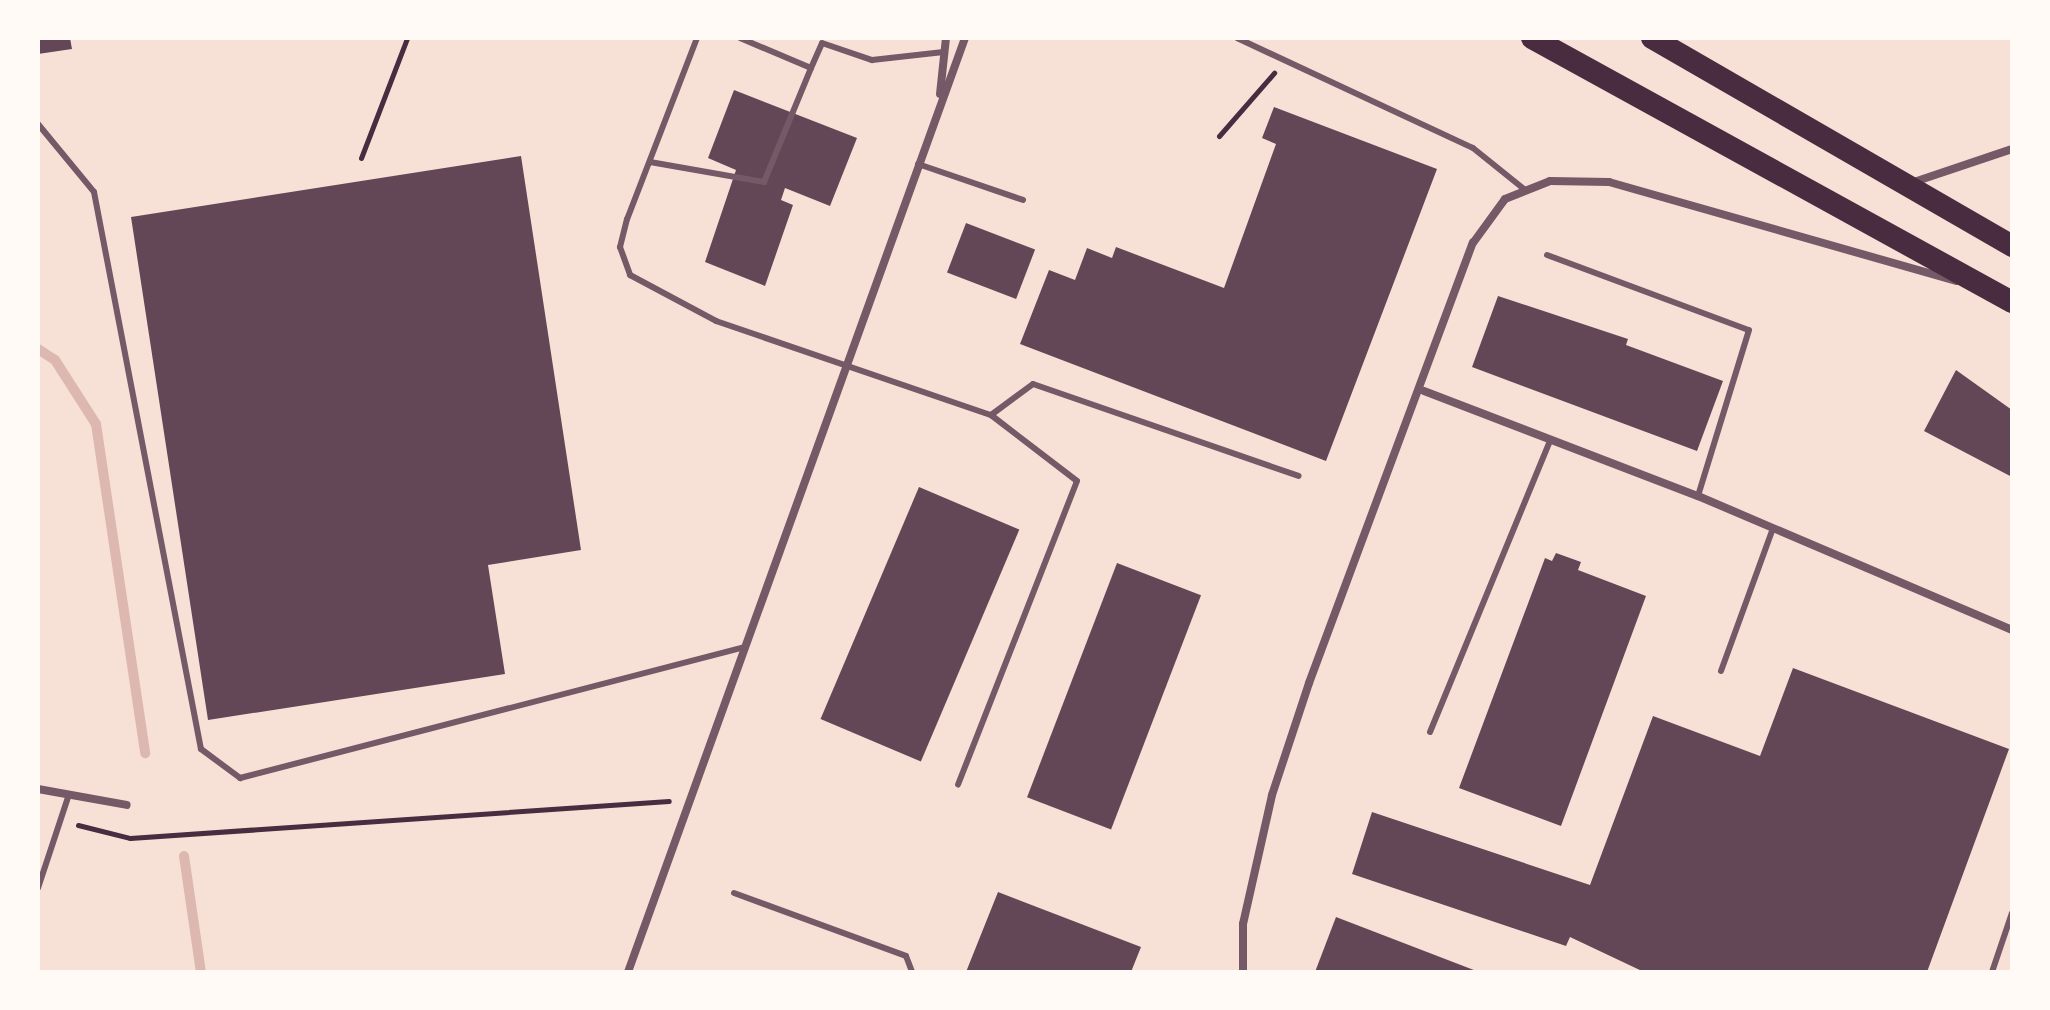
<!DOCTYPE html>
<html>
<head>
<meta charset="utf-8">
<style>
	body { margin:0 }
	#map { position:relative; width:2050px; height:1010px; overflow:hidden; background:#f7e1d7; font-family:Literata,serif }
	div>[style] { position:absolute }
	.stream>* { height:10px; margin:-5px; padding:0 5px; transform-origin:5px; border-radius:5px; background:#dcb8b0 }
	.building>* { inset:0; background:#644757; transform-origin:0 0 }
	.path>* { height:5px; margin:-2.5px; padding:0 2.5px; transform-origin:2.5px; border-radius:2.5px; background:#4a2c40 }
	.service>* { height:6px; margin:-3px; padding:0 3px; transform-origin:3px; border-radius:3px; background:#755966 }
	.minor>* { height:8px; margin:-4px; padding:0 4px; transform-origin:4px; border-radius:4px; background:#755966 }
	.trunk>* { height:22px; margin:-11px; padding:0 11px; transform-origin:11px; border-radius:11px; background:#4a2c40 }
	span { translate:-50% -50%; white-space:nowrap; text-align:center; line-height:1.15; -webkit-text-stroke:8px #fffaf5; paint-order:stroke }
	.frame { position:absolute; inset:0; border:40px solid #fffaf5; pointer-events:none }
</style>
</head>
<body>
<div id="map">
	<div class="stream">
		<div style="left:38px;top:349px;width:20px;rotate:33deg"></div>
		<div style="left:55px;top:360px;width:76px;rotate:57.4deg"></div>
		<div style="left:96px;top:424px;width:333px;rotate:81.5deg"></div>
		<div style="left:184px;top:856px;width:117px;rotate:81.7deg"></div>
	</div>
	<div class="building">
		<div style="clip-path:polygon(38px 38px,70px 38px,72px 49px,38px 54px)"></div>
		<div style="clip-path:polygon(734px 90px,857px 138px,830px 206px,785px 188px,781px 200px,793px 205px,765px 286px,705px 262px,736px 170px,708px 158px)"></div>
		<div style="clip-path:polygon(1274px 107px,1437px 169px,1326px 461px,1020px 344px,1049px 270px,1075px 280px,1087px 248px,1112px 258px,1116px 247px,1224px 288px,1276px 144px,1262px 138px)"></div>
		<div style="clip-path:polygon(521px 156px,581px 550px,488px 565px,505px 674px,208px 720px,131px 217px)"></div>
		<div style="left:966px;top:223px;width:74px;height:53px;rotate:21deg"></div>
		<div style="clip-path:polygon(1498px 296px,1628px 339px,1626px 345px,1723px 381px,1697px 451px,1472px 367px)"></div>
		<div style="clip-path:polygon(1956px 370px,2012px 410px,2012px 485px,2012px 477px,1924px 431px)"></div>
		<div style="left:919px;top:487px;width:109px;height:252px;rotate:23deg"></div>
		<div style="clip-path:polygon(1556px 553px,1581px 562px,1578px 570px,1646px 596px,1561px 826px,1459px 788px,1545px 558px,1552px 561px)"></div>
		<div style="left:1117px;top:563px;width:90px;height:251px;rotate:21deg"></div>
		<div style="clip-path:polygon(1793px 668px,2009px 749px,1927px 972px,1644px 972px,1570px 937px,1566px 946px,1352px 874px,1372px 812px,1590px 885px,1653px 716px,1760px 756px)"></div>
		<div style="clip-path:polygon(998px 892px,1141px 947px,1131px 972px,966px 972px)"></div>
		<div style="clip-path:polygon(1336px 917px,1479px 972px,1315px 972px)"></div>
	</div>
	<div class="path">
		<div style="left:1219px;top:136px;width:84px;rotate:-48.9deg"></div>
		<div style="left:361px;top:158px;width:129px;rotate:-69deg"></div>
		<div style="left:78px;top:825px;width:54px;rotate:14deg"></div>
		<div style="left:130px;top:838px;width:540px;rotate:-3.93deg"></div>
	</div>
	<div class="service">
		<div style="left:697px;top:38px;width:194px;rotate:111.1deg"></div>
		<div style="left:627px;top:219px;width:29px;rotate:104deg"></div>
		<div style="left:620px;top:247px;width:30px;rotate:70deg"></div>
		<div style="left:630px;top:275px;width:98px;rotate:28.1deg"></div>
		<div style="left:716px;top:321px;width:291px;rotate:18.9deg"></div>
		<div style="left:991px;top:415px;width:108px;rotate:37.5deg"></div>
		<div style="left:1077px;top:481px;width:326px;rotate:111.4deg"></div>
		<div style="left:1237px;top:38px;width:260px;rotate:25deg"></div>
		<div style="left:1473px;top:148px;width:65px;rotate:38.8deg"></div>
		<div style="left:811px;top:68px;width:27px;rotate:-66deg"></div>
		<div style="left:822px;top:43px;width:53px;rotate:18.8deg"></div>
		<div style="left:872px;top:60px;width:72px;rotate:-6.3deg"></div>
		<div style="left:38px;top:124px;width:88px;rotate:50.5deg"></div>
		<div style="left:94px;top:192px;width:567px;rotate:79.13deg"></div>
		<div style="left:201px;top:749px;width:49px;rotate:36.6deg"></div>
		<div style="left:240px;top:778px;width:522px;rotate:-14.54deg"></div>
		<div style="left:650px;top:162px;width:116px;rotate:10deg"></div>
		<div style="left:764px;top:182px;width:123px;rotate:-67.6deg"></div>
		<div style="left:811px;top:68px;width:77px;rotate:-157.1deg"></div>
		<div style="left:918px;top:164px;width:111px;rotate:18.9deg"></div>
		<div style="left:1547px;top:255px;width:215px;rotate:20.4deg"></div>
		<div style="left:1749px;top:330px;width:174px;rotate:107.1deg"></div>
		<div style="left:991px;top:415px;width:52px;rotate:-36.4deg"></div>
		<div style="left:1033px;top:384px;width:281px;rotate:19.1deg"></div>
		<div style="left:1721px;top:671px;width:152px;rotate:-70deg"></div>
		<div style="left:1430px;top:732px;width:313px;rotate:-67.6deg"></div>
		<div style="left:38px;top:888px;width:99px;rotate:-71.7deg"></div>
		<div style="left:734px;top:893px;width:183px;rotate:20.1deg"></div>
		<div style="left:906px;top:956px;width:17px;rotate:69deg"></div>
		<div style="left:1992px;top:972px;width:62px;rotate:-71.3deg"></div>
	</div>
	<div class="minor">
		<div style="left:940px;top:94px;width:56px;rotate:-83.9deg"></div>
		<div style="left:1911px;top:183px;width:107px;rotate:-18.6deg"></div>
		<div style="left:1424px;top:391px;width:293px;rotate:21deg"></div>
		<div style="left:1698px;top:496px;width:341px;rotate:23.1deg"></div>
		<div style="left:38px;top:789px;width:90px;rotate:10.2deg"></div>
		<div style="left:628px;top:972px;width:993px;rotate:-70.16deg"></div>
		<div style="left:1243px;top:972px;width:48px;rotate:-90deg"></div>
		<div style="left:1243px;top:924px;width:132px;rotate:-77.3deg"></div>
		<div style="left:1272px;top:795px;width:118px;rotate:-71.7deg"></div>
		<div style="left:1309px;top:683px;width:470px;rotate:-69.6deg"></div>
		<div style="left:1473px;top:243px;width:54px;rotate:-54deg"></div>
		<div style="left:1505px;top:199px;width:48px;rotate:-21.8deg"></div>
		<div style="left:1550px;top:181px;width:59px;rotate:1deg"></div>
		<div style="left:1609px;top:182px;width:361px;rotate:15.9deg"></div>
	</div>
	<div class="trunk">
		<div style="left:1532px;top:38px;width:548px;rotate:28.81deg"></div>
		<div style="left:1652px;top:38px;width:416px;rotate:30deg"></div>
	</div>
	<div class="frame"></div>
</div>
</body>
</html>
